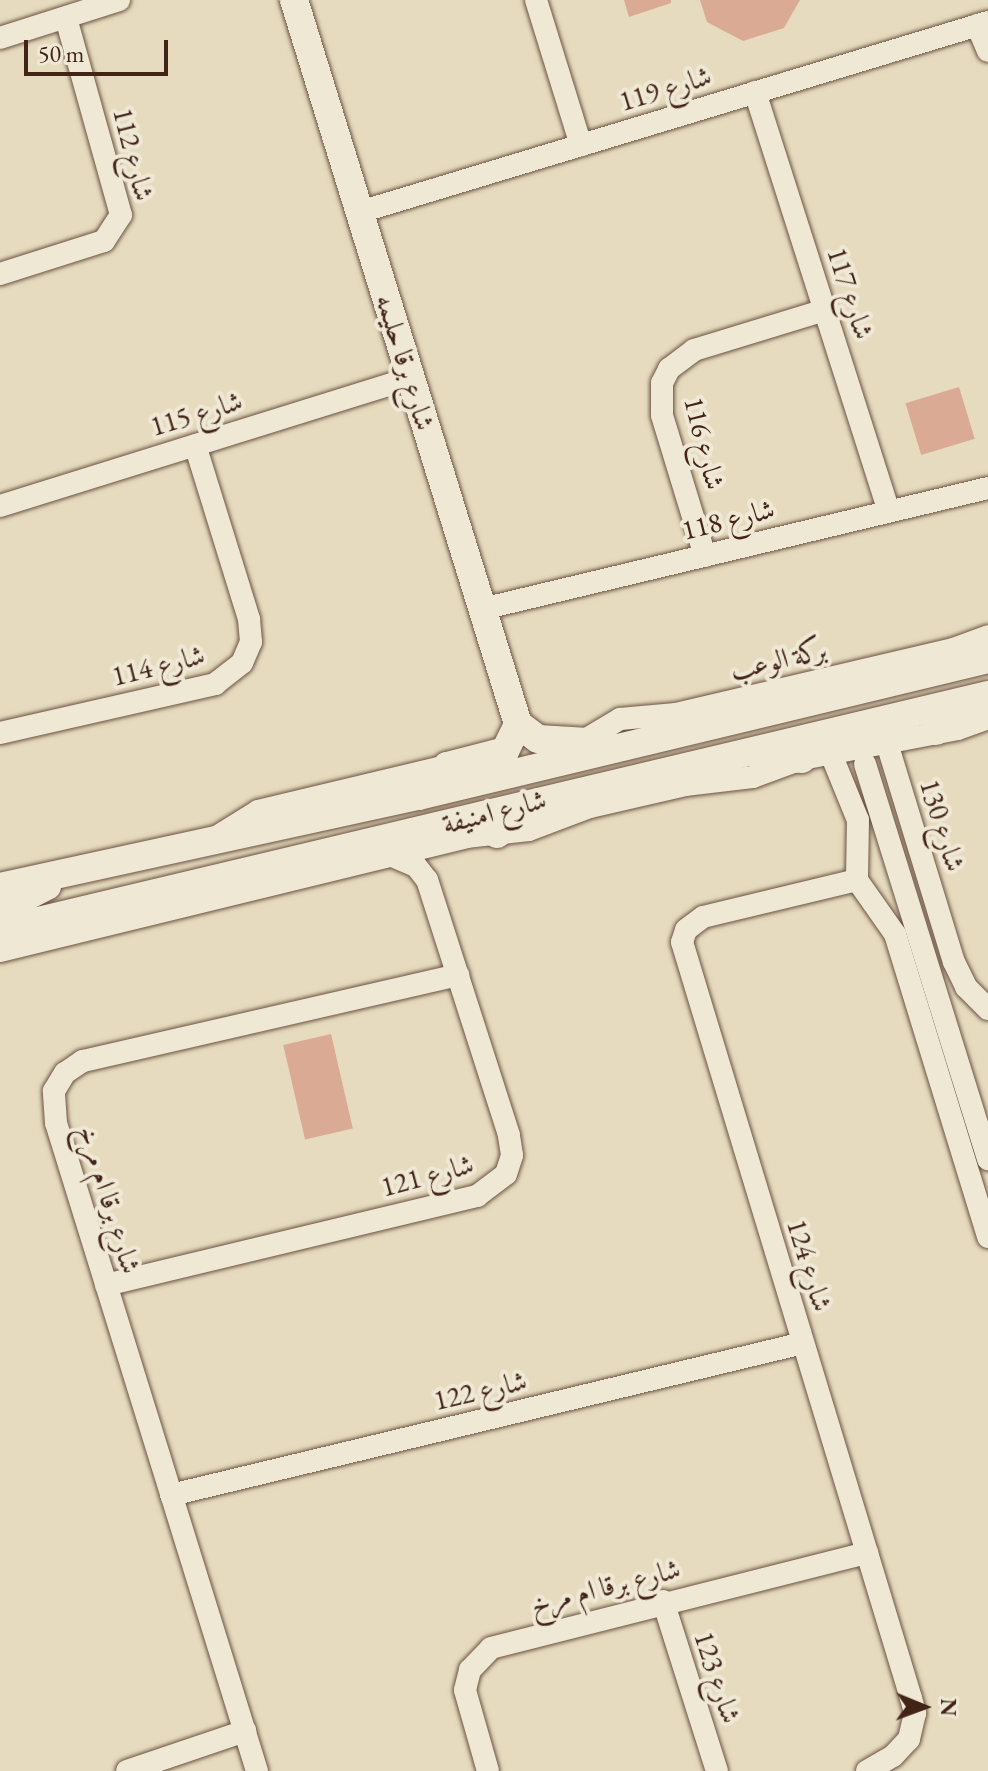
<!DOCTYPE html>
<html>
<head>
<meta charset="utf-8">
<style>
	body { margin:0 }
	#map { position:relative; width:988px; height:1771px; overflow:hidden; background:#e6dbbf; font-family:"EB Garamond",Amiri,serif }
	div>[style] { position:absolute }
	.building>* { inset:0; background:#dbaa94; transform-origin:0 0 }
	.roads { filter:drop-shadow(0 0 2px #6b5241) drop-shadow(0 0 2px #6b5241) }
	.minor>* { height:22px; margin:-11px; padding:0 11px; transform-origin:11px; border-radius:11px; background:#efe8d5 }
	.tertiary>* { height:28px; margin:-14px; padding:0 14px; transform-origin:14px; border-radius:14px; background:#efe8d5 }
	span { translate:-50% -50%; white-space:nowrap; text-align:center; line-height:1.15; -webkit-text-stroke:8px #efe8d5; paint-order:stroke }
	.street-label { font-size:28px; color:#422417 }
	.north { position:absolute; left:884px; top:1667px; width:80px; height:80px; -webkit-text-stroke:6px #efe8d5; paint-order:stroke; rotate:91deg; font-size:22px; font-weight:700; line-height:32px; text-align:center; color:#422417 }
	.north::after { content:''; display:block; margin:auto; width:28px; height:36px; background:#422417; clip-path:polygon(50% 0,100% 100%,50% 72%,0 100%) }
	.scale { position:absolute; left:24px; top:40px; width:144px; height:36px; box-sizing:border-box; border:4px solid #422417; border-top:0; padding-left:10px; font-size:24px; line-height:28px; white-space:nowrap; color:#422417; -webkit-text-stroke:6px #efe8d5; paint-order:stroke }
</style>
</head>
<body>
<div id="map">
	<div class="building">
		<div style="clip-path:polygon(624px 0,671px 0,671px 3px,629px 17px)"></div>
		<div style="clip-path:polygon(700px 0,800px 0,784px 28px,743px 41px,707px 22px)"></div>
		<div style="left:959px;top:387px;width:54px;height:56px;rotate:73deg"></div>
		<div style="left:331px;top:1034px;width:97px;height:49px;rotate:77deg"></div>
	</div>
	<div class="roads">
		<div class="minor">
			<div style="left:536px;top:0;width:152px;rotate:72.8deg"></div>
			<div style="left:977px;top:25px;width:28px;rotate:67deg"></div>
			<div style="left:0;top:38px;width:125px;rotate:-17.7deg"></div>
			<div style="left:755px;top:92px;width:440px;rotate:72.3deg"></div>
			<div style="left:360px;top:212px;width:656px;rotate:-16.83deg"></div>
			<div style="left:0;top:274px;width:109px;rotate:-17.6deg"></div>
			<div style="left:104px;top:241px;width:31px;rotate:-57deg"></div>
			<div style="left:121px;top:215px;width:205px;rotate:-105.6deg"></div>
			<div style="left:0;top:506px;width:430px;rotate:-17.3deg"></div>
			<div style="left:705px;top:556px;width:147px;rotate:-107deg"></div>
			<div style="left:662px;top:415px;width:32px;rotate:-90deg"></div>
			<div style="left:662px;top:383px;width:16px;rotate:-63deg"></div>
			<div style="left:669px;top:369px;width:31px;rotate:-37deg"></div>
			<div style="left:694px;top:350px;width:137px;rotate:-17deg"></div>
			<div style="left:482px;top:609px;width:520px;rotate:-13.45deg"></div>
			<div style="left:0;top:733px;width:221px;rotate:-12.8deg"></div>
			<div style="left:215px;top:684px;width:34px;rotate:-38deg"></div>
			<div style="left:242px;top:663px;width:23px;rotate:-67deg"></div>
			<div style="left:251px;top:642px;width:23px;rotate:-95deg"></div>
			<div style="left:249px;top:619px;width:182px;rotate:-107.2deg"></div>
			<div style="left:585px;top:740px;width:41px;rotate:-31deg"></div>
			<div style="left:620px;top:719px;width:56px;rotate:-5.1deg"></div>
			<div style="left:676px;top:714px;width:285px;rotate:-13.2deg"></div>
			<div style="left:953px;top:649px;width:37px;rotate:-20deg"></div>
			<div style="left:886px;top:740px;width:232px;rotate:73deg"></div>
			<div style="left:954px;top:962px;width:28px;rotate:64deg"></div>
			<div style="left:966px;top:987px;width:31px;rotate:45deg"></div>
			<div style="left:831px;top:754px;width:71px;rotate:67.8deg"></div>
			<div style="left:858px;top:820px;width:60px;rotate:91deg"></div>
			<div style="left:857px;top:880px;width:66px;rotate:54.9deg"></div>
			<div style="left:895px;top:934px;width:317px;rotate:72.9deg"></div>
			<div style="left:865px;top:764px;width:414px;rotate:72.7deg"></div>
			<div style="left:213px;top:839px;width:53px;rotate:-31.9deg"></div>
			<div style="left:258px;top:811px;width:194px;rotate:-13.4deg"></div>
			<div style="left:857px;top:880px;width:158px;rotate:166.5deg"></div>
			<div style="left:703px;top:917px;width:21px;rotate:143deg"></div>
			<div style="left:686px;top:930px;width:13px;rotate:108deg"></div>
			<div style="left:682px;top:942px;width:790px;rotate:73.15deg"></div>
			<div style="left:911px;top:1698px;width:16px;rotate:75deg"></div>
			<div style="left:915px;top:1713px;width:27px;rotate:103deg"></div>
			<div style="left:909px;top:1739px;width:23px;rotate:133deg"></div>
			<div style="left:893px;top:1756px;width:30px;rotate:150deg"></div>
			<div style="left:0;top:951px;width:480px;rotate:-13.7deg"></div>
			<div style="left:466px;top:837px;width:63px;rotate:-6.3deg"></div>
			<div style="left:529px;top:830px;width:65px;rotate:-20.7deg"></div>
			<div style="left:590px;top:807px;width:98px;rotate:-13deg"></div>
			<div style="left:685px;top:785px;width:68px;rotate:-6.7deg"></div>
			<div style="left:753px;top:777px;width:52px;rotate:-20.2deg"></div>
			<div style="left:802px;top:759px;width:159px;rotate:-10.9deg"></div>
			<div style="left:958px;top:729px;width:32px;rotate:-20deg"></div>
			<div style="left:106px;top:1285px;width:382px;rotate:-13.5deg"></div>
			<div style="left:477px;top:1196px;width:36px;rotate:-37deg"></div>
			<div style="left:506px;top:1174px;width:20px;rotate:-72deg"></div>
			<div style="left:512px;top:1155px;width:20px;rotate:-99deg"></div>
			<div style="left:509px;top:1135px;width:268px;rotate:-107.8deg"></div>
			<div style="left:427px;top:880px;width:18px;rotate:-128deg"></div>
			<div style="left:416px;top:866px;width:26px;rotate:-157deg"></div>
			<div style="left:171px;top:1495px;width:650px;rotate:-13.52deg"></div>
			<div style="left:663px;top:1601px;width:178px;rotate:72.4deg"></div>
			<div style="left:127px;top:1771px;width:125px;rotate:-18.7deg"></div>
			<div style="left:257px;top:1771px;width:678px;rotate:-107.23deg"></div>
			<div style="left:56px;top:1123px;width:32px;rotate:-94deg"></div>
			<div style="left:54px;top:1091px;width:21px;rotate:-59deg"></div>
			<div style="left:65px;top:1073px;width:22px;rotate:-34deg"></div>
			<div style="left:83px;top:1061px;width:385px;rotate:-12.9deg"></div>
			<div style="left:488px;top:1771px;width:84px;rotate:-105.9deg"></div>
			<div style="left:465px;top:1690px;width:21px;rotate:-76deg"></div>
			<div style="left:470px;top:1670px;width:30px;rotate:-46deg"></div>
			<div style="left:491px;top:1648px;width:388px;rotate:-14.2deg"></div>
		</div>
		<div class="tertiary">
			<div style="left:294px;top:0;width:758px;rotate:72.81deg"></div>
			<div style="left:518px;top:724px;width:25px;rotate:37deg"></div>
			<div style="left:538px;top:739px;width:67px;rotate:3.4deg"></div>
			<div style="left:936px;top:731px;width:48px;rotate:-39deg"></div>
			<div style="left:759px;top:756px;width:43px;rotate:4deg"></div>
			<div style="left:419px;top:796px;width:41px;rotate:-47deg"></div>
			<div style="left:447px;top:766px;width:60px;rotate:-14.5deg"></div>
			<div style="left:505px;top:751px;width:30px;rotate:-64deg"></div>
			<div style="left:497px;top:834px;width:47px;rotate:-34.7deg"></div>
			<div style="left:0;top:887px;width:429px;rotate:-12.3deg"></div>
			<div style="left:419px;top:796px;width:585px;rotate:-13.54deg"></div>
			<div style="left:0;top:910px;width:53px;rotate:-27.1deg"></div>
			<div style="left:0;top:930px;width:1016px;rotate:-13.38deg"></div>
		</div>
	</div>
	<div class="street-label">
		<span style="left:665px;top:88px;rotate:-17deg">شارع 119</span>
		<span style="left:134px;top:154px;rotate:76deg">شارع 112</span>
		<span style="left:851px;top:293px;rotate:72deg">شارع 117</span>
		<span style="left:406px;top:362px;rotate:73deg">شارع برقا حليمه</span>
		<span style="left:196px;top:413px;rotate:-17deg">شارع 115</span>
		<span style="left:705px;top:443px;rotate:76deg">شارع 116</span>
		<span style="left:728px;top:519px;rotate:-14deg">شارع 118</span>
		<span style="left:778px;top:659px;rotate:-13deg">بركة الوعب</span>
		<span style="left:158px;top:665px;rotate:-14deg">شارع 114</span>
		<span style="left:494px;top:811px;rotate:-14deg">شارع امنيفة</span>
		<span style="left:943px;top:825px;rotate:73deg">شارع 130</span>
		<span style="left:427px;top:1175px;rotate:-15deg">شارع 121</span>
		<span style="left:110px;top:1199px;rotate:73deg">شارع برقا ام مرخ</span>
		<span style="left:810px;top:1265px;rotate:73deg">شارع 124</span>
		<span style="left:480px;top:1390px;rotate:-13deg">شارع 122</span>
		<span style="left:605px;top:1586px;rotate:-14deg">شارع برقا ام مرخ</span>
		<span style="left:718px;top:1677px;rotate:72deg">شارع 123</span>
	</div>
	<div class="north">N</div>
	<div class="scale">50 m</div>
</div>
</body>
</html>
